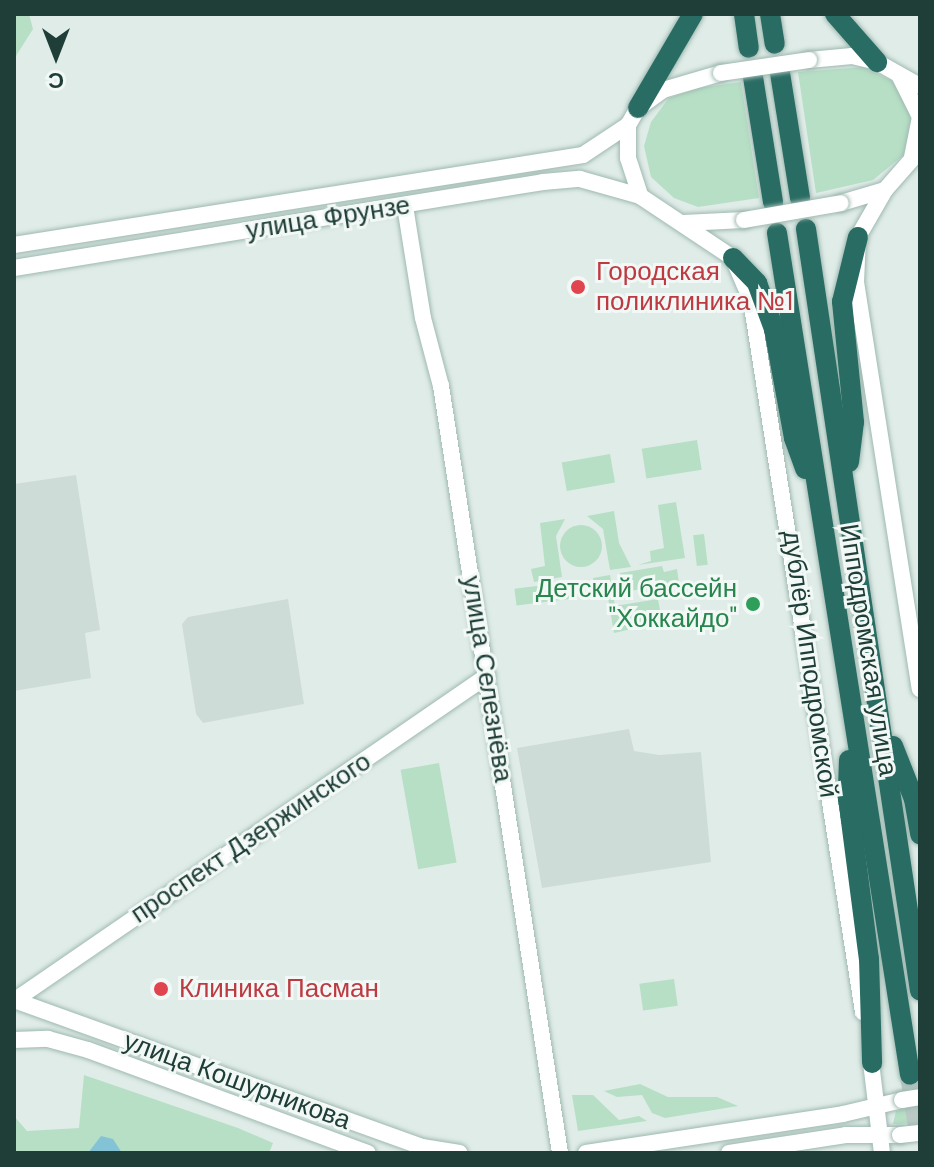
<!DOCTYPE html>
<html>
<head>
<meta charset="utf-8">
<style>
	body { margin:0 }
	#map { position:relative; width:934px; height:1167px; overflow:hidden; background:#e0ece8; font-family:"DM Sans",sans-serif }
	div>[style] { position:absolute }
	.built>* { inset:0; background:#cedcd7 }
	.green>* { inset:0; background:#b7dfc5; transform-origin:0 0 }
	.round { border-radius:50% }
	.water>* { inset:0; background:#84c3d5 }
	.highway-tunnel>* { height:20px; margin-top:-10px; transform-origin:0; background:repeating-linear-gradient(90deg,#bac9c5 0 20px,transparent 0 30px) }
	.roads { filter:drop-shadow(0 0 2px #9eb9b1) drop-shadow(0 0 2px #9eb9b1) }
	.secondary>* { height:16px; margin:-8px; padding:0 8px; transform-origin:8px; border-radius:8px; background:#fff }
	.highway>* { height:20px; margin:-10px; padding:0 10px; transform-origin:10px; border-radius:10px; background:#296c63 }
	.bridges { filter:drop-shadow(0 0 2px #9eb9b1) drop-shadow(0 0 2px #9eb9b1) }
	.secondary-bridge>* { height:16px; margin:-8px; padding:0 8px; transform-origin:8px; border-radius:8px; background:#fff }
	.dots>* { width:22px; height:22px; translate:-50% -50%; box-sizing:border-box; border:4px solid #f1f8f5; border-radius:50% }
	span { translate:-50% -50%; white-space:nowrap; text-align:center; line-height:1.15; -webkit-text-stroke:6px #f1f8f5; paint-order:stroke }
	.street-label { font-size:26px; color:#203e38 }
	.health-label { font-size:26px; color:#be3a42 }
	.left { translate:0 -50%; text-align:left }
	.leisure-label { font-size:26px; color:#27864d }
	.right { translate:-100% -50%; text-align:right }
	.frame { position:absolute; inset:0; border:16px solid #203e38; pointer-events:none }
	.north { position:absolute; left:16px; top:16px; width:80px; height:80px; -webkit-text-stroke:6px #f1f8f5; paint-order:stroke; rotate:180deg; font-size:22px; font-weight:700; line-height:32px; text-align:center; color:#203e38 }
	.north::after { content:''; display:block; margin:auto; width:28px; height:36px; background:#203e38; clip-path:polygon(50% 0,100% 100%,50% 72%,0 100%) }
</style>
</head>
<body>
<div id="map">
	<div class="built">
		<div style="clip-path:polygon(76px 475px,100px 630px,85px 633px,91px 678px,14px 691px,14px 484px)"></div>
		<div style="clip-path:polygon(288px 599px,304px 704px,203px 723px,196px 714px,182px 624px,188px 617px)"></div>
		<div style="clip-path:polygon(629px 729px,634px 751px,659px 755px,701px 752px,711px 862px,542px 888px,517px 748px)"></div>
	</div>
	<div class="green">
		<div style="clip-path:polygon(14px 14px,29px 14px,33px 29px,14px 59px)"></div>
		<div style="clip-path:polygon(863px 67px,892px 81px,908px 105px,913px 130px,906px 153px,873px 180px,816px 193px,798px 72px)"></div>
		<div style="clip-path:polygon(741px 82px,759px 198px,698px 207px,674px 198px,651px 177px,644px 146px,651px 122px,669px 98px,698px 88px)"></div>
		<div style="left:697px;top:440px;width:30px;height:56px;rotate:81deg"></div>
		<div style="left:610px;top:454px;width:29px;height:49px;rotate:80deg"></div>
		<div style="clip-path:polygon(676px 502px,685px 558px,638px 565px,651px 561px,650px 551px,664px 548px,658px 505px)"></div>
		<div style="clip-path:polygon(614px 511px,619px 543px,631px 567px,610px 570px,603px 529px,587px 516px)"></div>
		<div style="clip-path:polygon(565px 519px,556px 536px,562px 577px,534px 582px,531px 569px,545px 566px,540px 523px)"></div>
		<div class="round" style="left:560px;top:525px;width:42px;height:42px"></div>
		<div style="left:704px;top:534px;width:31px;height:11px;rotate:83deg"></div>
		<div style="clip-path:polygon(662px 566px,664px 572px,677px 569px,679px 583px,623px 592px,620px 573px)"></div>
		<div style="clip-path:polygon(610px 575px,615px 606px,658px 599px,662px 622px,614px 633px,607px 592px,595px 594px,593px 578px)"></div>
		<div style="left:569px;top:582px;width:17px;height:55px;rotate:83deg"></div>
		<div style="left:439px;top:763px;width:101px;height:39px;rotate:80deg"></div>
		<div style="left:674px;top:979px;width:27px;height:35px;rotate:82deg"></div>
		<div style="clip-path:polygon(84px 1075px,238px 1128px,273px 1143px,269px 1153px,14px 1153px,14px 1116px,27px 1131px,79px 1128px)"></div>
		<div style="clip-path:polygon(640px 1084px,668px 1097px,717px 1097px,738px 1106px,665px 1118px,652px 1113px,642px 1095px,617px 1097px,604px 1091px)"></div>
		<div style="clip-path:polygon(572px 1095px,593px 1095px,619px 1120px,639px 1116px,647px 1121px,578px 1131px)"></div>
		<div style="clip-path:polygon(920px 1107px,920px 1123px,893px 1124px,896px 1111px)"></div>
	</div>
	<div class="water">
		<div style="clip-path:polygon(101px 1136px,113px 1139px,122px 1153px,88px 1153px)"></div>
	</div>
	<div class="highway-tunnel">
		<div style="left:910px;top:1075px;width:66px;rotate:81.3deg"></div>
	</div>
	<div class="roads">
		<div class="secondary">
			<div style="left:809px;top:60px;width:43px;rotate:-5.3deg"></div>
			<div style="left:852px;top:56px;width:26px;rotate:13deg"></div>
			<div style="left:877px;top:62px;width:49px;rotate:29.2deg"></div>
			<div style="left:721px;top:73px;width:60px;rotate:163.7deg"></div>
			<div style="left:663px;top:90px;width:31px;rotate:144deg"></div>
			<div style="left:638px;top:108px;width:20px;rotate:120deg"></div>
			<div style="left:628px;top:125px;width:33px;rotate:90deg"></div>
			<div style="left:628px;top:158px;width:40px;rotate:72deg"></div>
			<div style="left:640px;top:196px;width:112px;rotate:33.7deg"></div>
			<div style="left:733px;top:258px;width:46px;rotate:66.8deg"></div>
			<div style="left:751px;top:300px;width:721px;rotate:81.06deg"></div>
			<div style="left:900px;top:77px;width:45px;rotate:63.4deg"></div>
			<div style="left:920px;top:117px;width:41px;rotate:101.3deg"></div>
			<div style="left:885px;top:190px;width:54px;rotate:119.9deg"></div>
			<div style="left:858px;top:237px;width:45px;rotate:92.5deg"></div>
			<div style="left:856px;top:282px;width:412px;rotate:81.1deg"></div>
			<div style="left:841px;top:203px;width:46px;rotate:-16.5deg"></div>
			<div style="left:885px;top:190px;width:53px;rotate:-48.8deg"></div>
			<div style="left:405px;top:206px;width:113px;rotate:80.9deg"></div>
			<div style="left:423px;top:318px;width:70px;rotate:75.2deg"></div>
			<div style="left:441px;top:386px;width:776px;rotate:81.18deg"></div>
			<div style="left:683px;top:223px;width:61px;rotate:-2.8deg"></div>
			<div style="left:14px;top:245px;width:576px;rotate:-8.99deg"></div>
			<div style="left:583px;top:155px;width:54px;rotate:-33.7deg"></div>
			<div style="left:14px;top:268px;width:536px;rotate:-9.23deg"></div>
			<div style="left:543px;top:182px;width:37px;rotate:-5deg"></div>
			<div style="left:580px;top:179px;width:62px;rotate:15.8deg"></div>
			<div style="left:14px;top:1000px;width:434px;rotate:19.8deg"></div>
			<div style="left:422px;top:1147px;width:38px;rotate:9deg"></div>
			<div style="left:15px;top:1000px;width:573px;rotate:-34.47deg"></div>
			<div style="left:14px;top:1040px;width:34px;rotate:-2deg"></div>
			<div style="left:48px;top:1039px;width:41px;rotate:15.4deg"></div>
			<div style="left:88px;top:1050px;width:298px;rotate:20.2deg"></div>
			<div style="left:870px;top:1054px;width:100px;rotate:83.1deg"></div>
			<div style="left:586px;top:1153px;width:260px;rotate:-8.6deg"></div>
			<div style="left:843px;top:1114px;width:61px;rotate:-13.3deg"></div>
			<div style="left:729px;top:1153px;width:118px;rotate:-8.7deg"></div>
			<div style="left:846px;top:1135px;width:54px"></div>
		</div>
		<div class="highway">
			<div style="left:744px;top:14px;width:34px;rotate:82deg"></div>
			<div style="left:770px;top:14px;width:30px;rotate:81deg"></div>
			<div style="left:835px;top:14px;width:64px;rotate:48.8deg"></div>
			<div style="left:780px;top:73px;width:127px;rotate:80.9deg"></div>
			<div style="left:753px;top:77px;width:127px;rotate:80.9deg"></div>
			<div style="left:638px;top:108px;width:109px;rotate:-59.7deg"></div>
			<div style="left:806px;top:229px;width:770px;rotate:81.49deg"></div>
			<div style="left:777px;top:233px;width:852px;rotate:81.02deg"></div>
			<div style="left:733px;top:258px;width:35px;rotate:46deg"></div>
			<div style="left:757px;top:283px;width:49px;rotate:69.7deg"></div>
			<div style="left:774px;top:329px;width:111px;rotate:79.6deg"></div>
			<div style="left:794px;top:438px;width:33px;rotate:70deg"></div>
			<div style="left:849px;top:462px;width:40px;rotate:-82.9deg"></div>
			<div style="left:854px;top:422px;width:121px;rotate:-95.7deg"></div>
			<div style="left:842px;top:302px;width:67px;rotate:-76.2deg"></div>
			<div style="left:893px;top:746px;width:57px;rotate:68.4deg"></div>
			<div style="left:914px;top:799px;width:36px;rotate:80deg"></div>
			<div style="left:849px;top:760px;width:38px;rotate:92deg"></div>
			<div style="left:848px;top:798px;width:162px;rotate:82.6deg"></div>
			<div style="left:869px;top:959px;width:104px;rotate:88.3deg"></div>
		</div>
	</div>
	<div class="bridges">
		<div class="secondary-bridge">
			<div style="left:721px;top:73px;width:89px;rotate:-8.4deg"></div>
			<div style="left:744px;top:220px;width:98px;rotate:-9.9deg"></div>
			<div style="left:902px;top:1100px;width:18px;rotate:-9deg"></div>
			<div style="left:900px;top:1135px;width:20px;rotate:-6deg"></div>
		</div>
	</div>
	<div class="dots">
		<div style="left:578px;top:287px;background:#e0444e"></div>
		<div style="left:753px;top:604px;background:#2e9e5b"></div>
		<div style="left:161px;top:989px;background:#e0444e"></div>
	</div>
	<div class="street-label">
		<span style="left:328px;top:218px;rotate:-9deg">улица Фрунзе</span>
		<span style="left:868px;top:650px;rotate:81deg">Ипподромская улица</span>
		<span style="left:810px;top:664px;rotate:82deg">дублёр Ипподромской</span>
		<span style="left:487px;top:679px;rotate:81deg">улица Селезнёва</span>
		<span style="left:251px;top:838px;rotate:-34deg">проспект Дзержинского</span>
		<span style="left:237px;top:1081px;rotate:20deg">улица Кошурникова</span>
	</div>
	<div class="health-label">
		<span class="left" style="left:596px;top:287px">Городская<br>поликлиника №1</span>
		<span class="left" style="left:179px;top:989px">Клиника Пасман</span>
	</div>
	<div class="leisure-label">
		<span class="right" style="left:737px;top:604px">Детский бассейн<br>"Хоккайдо"</span>
	</div>
	<div class="frame"></div>
	<div class="north">С</div>
</div>
</body>
</html>
